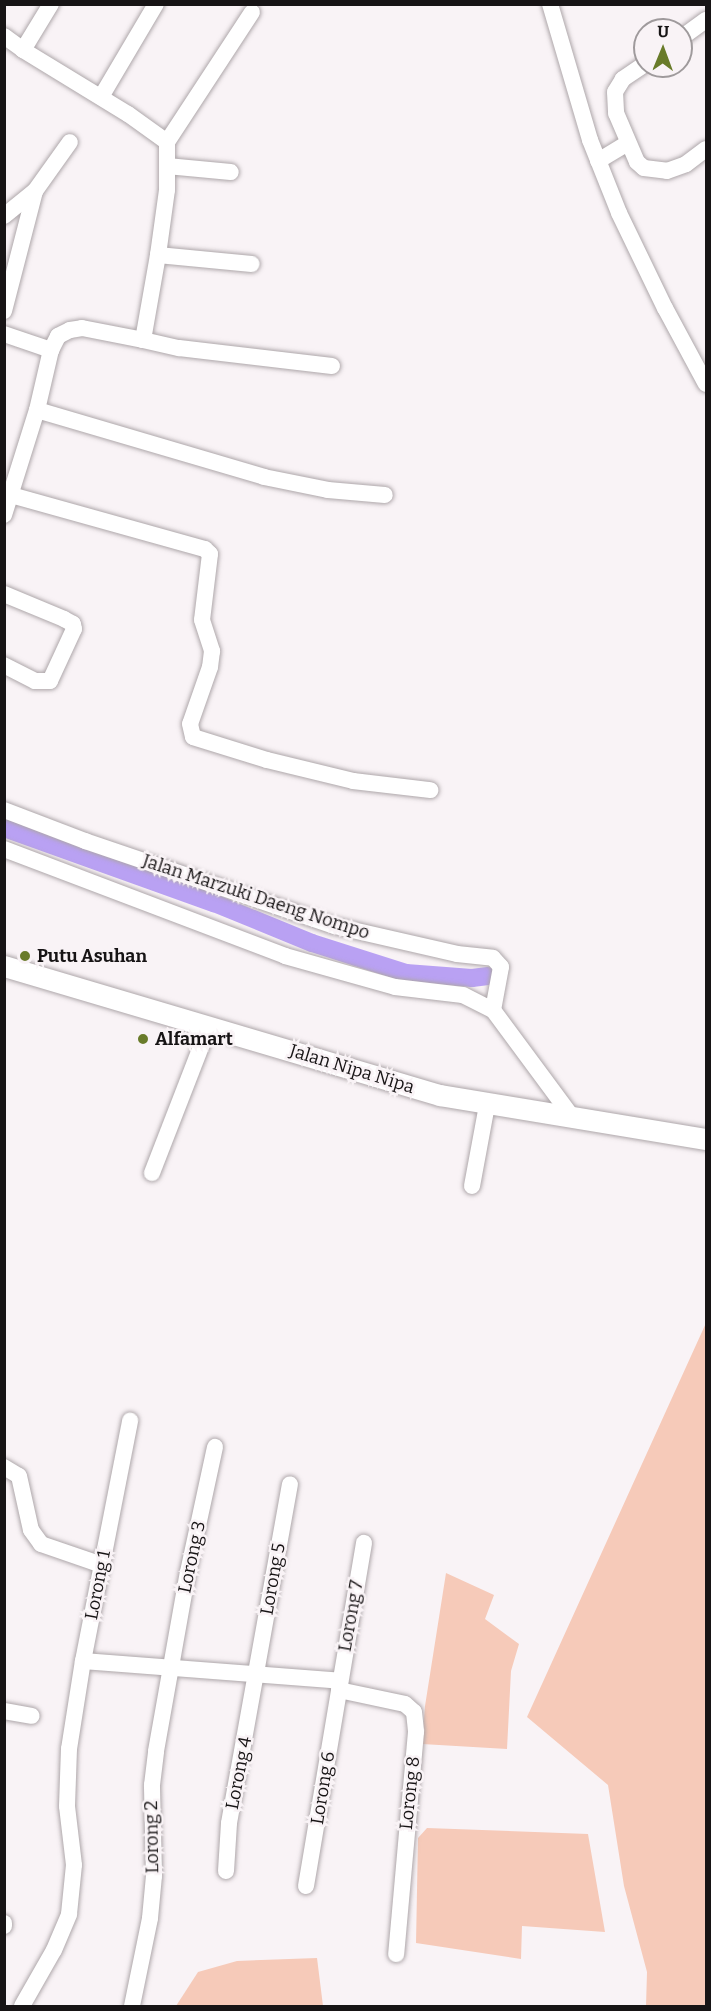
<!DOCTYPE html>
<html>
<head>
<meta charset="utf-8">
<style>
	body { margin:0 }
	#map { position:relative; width:711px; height:2011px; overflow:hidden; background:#f9f3f6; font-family:Bitter,serif }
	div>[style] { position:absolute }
	.green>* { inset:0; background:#f6cab9 }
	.canal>* { height:18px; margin:-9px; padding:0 9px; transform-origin:9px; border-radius:9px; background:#b9a1f3 }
	.roads { filter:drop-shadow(0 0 2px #aea7aa) drop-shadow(0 0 2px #aea7aa) }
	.minor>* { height:16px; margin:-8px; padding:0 8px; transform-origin:8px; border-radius:8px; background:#fff }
	.tertiary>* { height:21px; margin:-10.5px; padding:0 10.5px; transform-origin:10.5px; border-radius:10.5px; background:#fff }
	.dots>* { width:16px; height:16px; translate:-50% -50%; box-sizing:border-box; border:3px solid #f9f3f6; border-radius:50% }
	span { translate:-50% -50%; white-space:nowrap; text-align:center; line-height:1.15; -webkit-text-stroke:5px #f9f3f6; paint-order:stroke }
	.street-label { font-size:18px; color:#171415 }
	.poi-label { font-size:18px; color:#171415; font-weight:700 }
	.left { translate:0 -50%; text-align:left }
	.frame { position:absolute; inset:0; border:6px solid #171415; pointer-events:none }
	.north { position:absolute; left:633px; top:18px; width:60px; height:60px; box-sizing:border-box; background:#f9f3f6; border:2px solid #9f9a9c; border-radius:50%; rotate:1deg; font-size:16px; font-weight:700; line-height:24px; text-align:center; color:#171415 }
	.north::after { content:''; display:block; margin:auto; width:21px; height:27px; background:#697b2a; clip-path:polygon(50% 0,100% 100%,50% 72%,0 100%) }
</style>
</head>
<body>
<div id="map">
	<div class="green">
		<div style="clip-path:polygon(706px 1323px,706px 2006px,646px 2006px,647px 1972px,624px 1886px,608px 1785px,527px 1717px)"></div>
		<div style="clip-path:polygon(446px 1573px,494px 1595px,485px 1619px,519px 1644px,511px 1671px,507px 1749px,422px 1744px,425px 1706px)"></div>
		<div style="clip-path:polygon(427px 1828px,588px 1834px,605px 1932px,522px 1926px,521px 1959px,416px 1943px,418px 1838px)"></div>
		<div style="clip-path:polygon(317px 1958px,323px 2006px,176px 2006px,198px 1972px,237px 1961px)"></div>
	</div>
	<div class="canal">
		<div style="left:4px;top:828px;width:223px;rotate:19.7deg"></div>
		<div style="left:214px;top:903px;width:106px;rotate:22.2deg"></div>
		<div style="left:312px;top:943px;width:99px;rotate:17.7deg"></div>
		<div style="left:406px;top:973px;width:66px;rotate:4.3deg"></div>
		<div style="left:472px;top:978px;width:16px;rotate:-7deg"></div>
	</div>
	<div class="roads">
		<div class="minor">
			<div style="left:550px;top:4px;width:142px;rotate:73.6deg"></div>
			<div style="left:590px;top:140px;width:79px;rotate:68.3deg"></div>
			<div style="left:619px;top:213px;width:106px;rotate:64.2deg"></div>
			<div style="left:665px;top:308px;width:86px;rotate:61.7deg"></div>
			<div style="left:4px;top:36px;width:24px;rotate:36deg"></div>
			<div style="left:23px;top:50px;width:123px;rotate:31.4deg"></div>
			<div style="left:128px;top:114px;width:48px;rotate:35.7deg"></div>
			<div style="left:167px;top:142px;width:48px;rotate:90deg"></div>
			<div style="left:167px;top:190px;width:66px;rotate:97.9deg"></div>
			<div style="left:681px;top:38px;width:31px;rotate:-36deg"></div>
			<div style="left:23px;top:50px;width:54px;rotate:-58.7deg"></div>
			<div style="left:645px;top:64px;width:27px;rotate:146deg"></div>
			<div style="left:623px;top:79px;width:15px;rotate:122deg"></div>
			<div style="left:615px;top:92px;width:21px;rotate:87deg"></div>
			<div style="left:616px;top:113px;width:53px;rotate:66.8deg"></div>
			<div style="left:637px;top:162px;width:9px;rotate:41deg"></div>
			<div style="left:644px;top:168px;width:23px;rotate:7deg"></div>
			<div style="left:667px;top:171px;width:20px;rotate:-20deg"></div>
			<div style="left:686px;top:164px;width:25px;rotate:-37deg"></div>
			<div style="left:101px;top:97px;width:108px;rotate:-59.4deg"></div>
			<div style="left:167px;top:142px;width:155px;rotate:-56.8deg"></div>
			<div style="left:598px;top:161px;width:35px;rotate:-31deg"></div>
			<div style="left:167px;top:166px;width:64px;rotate:5.4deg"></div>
			<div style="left:4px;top:216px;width:40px;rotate:-39deg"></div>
			<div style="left:35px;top:191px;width:60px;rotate:-54.5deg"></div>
			<div style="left:4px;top:311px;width:124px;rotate:-75.5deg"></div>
			<div style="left:4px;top:334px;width:50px;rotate:18.8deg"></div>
			<div style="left:143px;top:340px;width:37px;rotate:13deg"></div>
			<div style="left:179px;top:348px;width:154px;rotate:6.7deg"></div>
			<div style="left:37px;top:410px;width:237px;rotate:16.4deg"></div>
			<div style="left:264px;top:477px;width:65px;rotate:11.5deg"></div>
			<div style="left:328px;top:490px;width:57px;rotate:5deg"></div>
			<div style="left:11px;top:495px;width:201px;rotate:15.6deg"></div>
			<div style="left:205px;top:549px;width:7px;rotate:45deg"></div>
			<div style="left:210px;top:554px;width:66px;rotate:96.9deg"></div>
			<div style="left:202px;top:620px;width:33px;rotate:72deg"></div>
			<div style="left:212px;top:651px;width:16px;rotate:97deg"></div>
			<div style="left:210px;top:667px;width:60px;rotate:109.3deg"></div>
			<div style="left:190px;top:724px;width:13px;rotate:77deg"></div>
			<div style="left:193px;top:737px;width:77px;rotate:17.3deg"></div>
			<div style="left:267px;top:760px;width:89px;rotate:13.7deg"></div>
			<div style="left:353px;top:781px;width:78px;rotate:6.7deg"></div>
			<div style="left:4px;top:515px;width:110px;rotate:-72.6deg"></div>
			<div style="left:37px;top:410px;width:62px;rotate:-76.9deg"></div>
			<div style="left:51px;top:350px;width:16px;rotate:-63deg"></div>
			<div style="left:58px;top:336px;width:13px;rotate:-27deg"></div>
			<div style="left:70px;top:330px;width:12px;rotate:-9deg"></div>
			<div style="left:82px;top:328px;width:62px;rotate:11.1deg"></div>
			<div style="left:143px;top:340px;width:86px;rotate:-80deg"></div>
			<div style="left:158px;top:255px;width:94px;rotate:5.5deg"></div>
			<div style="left:4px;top:594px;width:65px;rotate:22.6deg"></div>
			<div style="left:64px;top:619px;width:10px;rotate:29deg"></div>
			<div style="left:73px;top:624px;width:5px;rotate:79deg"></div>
			<div style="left:74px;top:629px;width:57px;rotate:114.8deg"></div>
			<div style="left:50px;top:681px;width:15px;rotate:180deg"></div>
			<div style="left:35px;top:681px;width:35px;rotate:-153deg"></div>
			<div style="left:4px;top:810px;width:87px;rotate:20.9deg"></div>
			<div style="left:85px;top:841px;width:264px;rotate:18.8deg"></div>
			<div style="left:335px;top:926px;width:125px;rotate:12.9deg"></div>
			<div style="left:457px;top:954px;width:36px;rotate:6deg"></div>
			<div style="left:493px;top:958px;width:12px;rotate:48deg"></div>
			<div style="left:501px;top:967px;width:44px;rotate:100.5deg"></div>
			<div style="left:4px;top:849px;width:301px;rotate:20.8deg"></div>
			<div style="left:285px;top:956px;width:114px;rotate:15.7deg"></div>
			<div style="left:395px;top:987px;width:68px;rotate:6.7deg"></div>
			<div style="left:463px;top:995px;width:34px;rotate:27deg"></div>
			<div style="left:493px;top:1010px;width:134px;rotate:53.5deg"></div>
			<div style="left:152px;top:1173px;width:158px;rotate:-68.8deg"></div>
			<div style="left:472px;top:1186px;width:82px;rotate:-79.5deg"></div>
			<div style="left:4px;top:1467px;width:17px;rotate:31deg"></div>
			<div style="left:19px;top:1476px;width:55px;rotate:77.5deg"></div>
			<div style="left:31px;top:1530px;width:17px;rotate:54deg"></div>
			<div style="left:41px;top:1544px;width:65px;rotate:19deg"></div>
			<div style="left:83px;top:1661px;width:258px;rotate:4.4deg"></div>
			<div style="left:339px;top:1690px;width:67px;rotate:12deg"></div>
			<div style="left:405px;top:1704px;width:12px;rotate:42deg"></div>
			<div style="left:414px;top:1712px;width:20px;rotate:84deg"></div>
			<div style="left:416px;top:1732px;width:223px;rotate:95.1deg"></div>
			<div style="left:4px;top:1711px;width:28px;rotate:10deg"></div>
			<div style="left:226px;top:1871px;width:48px;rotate:-86.4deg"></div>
			<div style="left:229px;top:1823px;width:344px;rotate:-79.8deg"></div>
			<div style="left:306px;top:1886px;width:348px;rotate:-80.4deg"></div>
			<div style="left:4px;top:1923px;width:3px;rotate:90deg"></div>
			<div style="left:22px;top:2006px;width:64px;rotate:-60.3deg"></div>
			<div style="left:54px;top:1950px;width:39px;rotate:-67deg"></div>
			<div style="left:69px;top:1914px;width:49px;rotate:-84.2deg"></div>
			<div style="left:74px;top:1865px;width:59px;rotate:-96.8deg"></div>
			<div style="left:67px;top:1806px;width:57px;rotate:-88deg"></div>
			<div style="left:69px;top:1749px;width:89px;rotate:-81deg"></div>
			<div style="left:83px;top:1661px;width:245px;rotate:-78.9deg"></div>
			<div style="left:132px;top:2006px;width:90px;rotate:-78.4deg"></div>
			<div style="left:150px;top:1918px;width:42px;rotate:-84.6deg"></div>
			<div style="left:154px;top:1876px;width:91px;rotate:-91.3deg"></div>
			<div style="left:152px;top:1785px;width:34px;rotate:-83deg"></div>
			<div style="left:156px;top:1751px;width:182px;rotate:-79.9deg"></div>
			<div style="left:188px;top:1572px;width:128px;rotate:-77.8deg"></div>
		</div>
		<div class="tertiary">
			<div style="left:4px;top:966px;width:455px;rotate:16.5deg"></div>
			<div style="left:440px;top:1095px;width:270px;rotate:9.4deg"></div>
		</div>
	</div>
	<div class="dots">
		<div style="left:25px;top:956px;background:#697b2a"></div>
		<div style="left:143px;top:1039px;background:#697b2a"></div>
	</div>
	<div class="street-label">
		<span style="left:256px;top:897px;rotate:18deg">Jalan Marzuki Daeng Nompo</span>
		<span style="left:352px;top:1069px;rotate:17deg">Jalan Nipa Nipa</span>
		<span style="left:192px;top:1557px;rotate:-78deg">Lorong 3</span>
		<span style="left:273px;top:1579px;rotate:-80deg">Lorong 5</span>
		<span style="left:98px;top:1585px;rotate:-79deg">Lorong 1</span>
		<span style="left:351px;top:1616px;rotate:-80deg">Lorong 7</span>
		<span style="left:239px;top:1773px;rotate:-79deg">Lorong 4</span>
		<span style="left:323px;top:1788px;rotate:-81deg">Lorong 6</span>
		<span style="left:410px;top:1793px;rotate:-84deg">Lorong 8</span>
		<span style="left:152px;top:1837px;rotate:-91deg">Lorong 2</span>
	</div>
	<div class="poi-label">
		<span class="left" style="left:37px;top:956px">Putu Asuhan</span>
		<span class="left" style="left:155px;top:1039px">Alfamart</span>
	</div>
	<div class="frame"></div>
	<div class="north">U</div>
</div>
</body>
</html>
